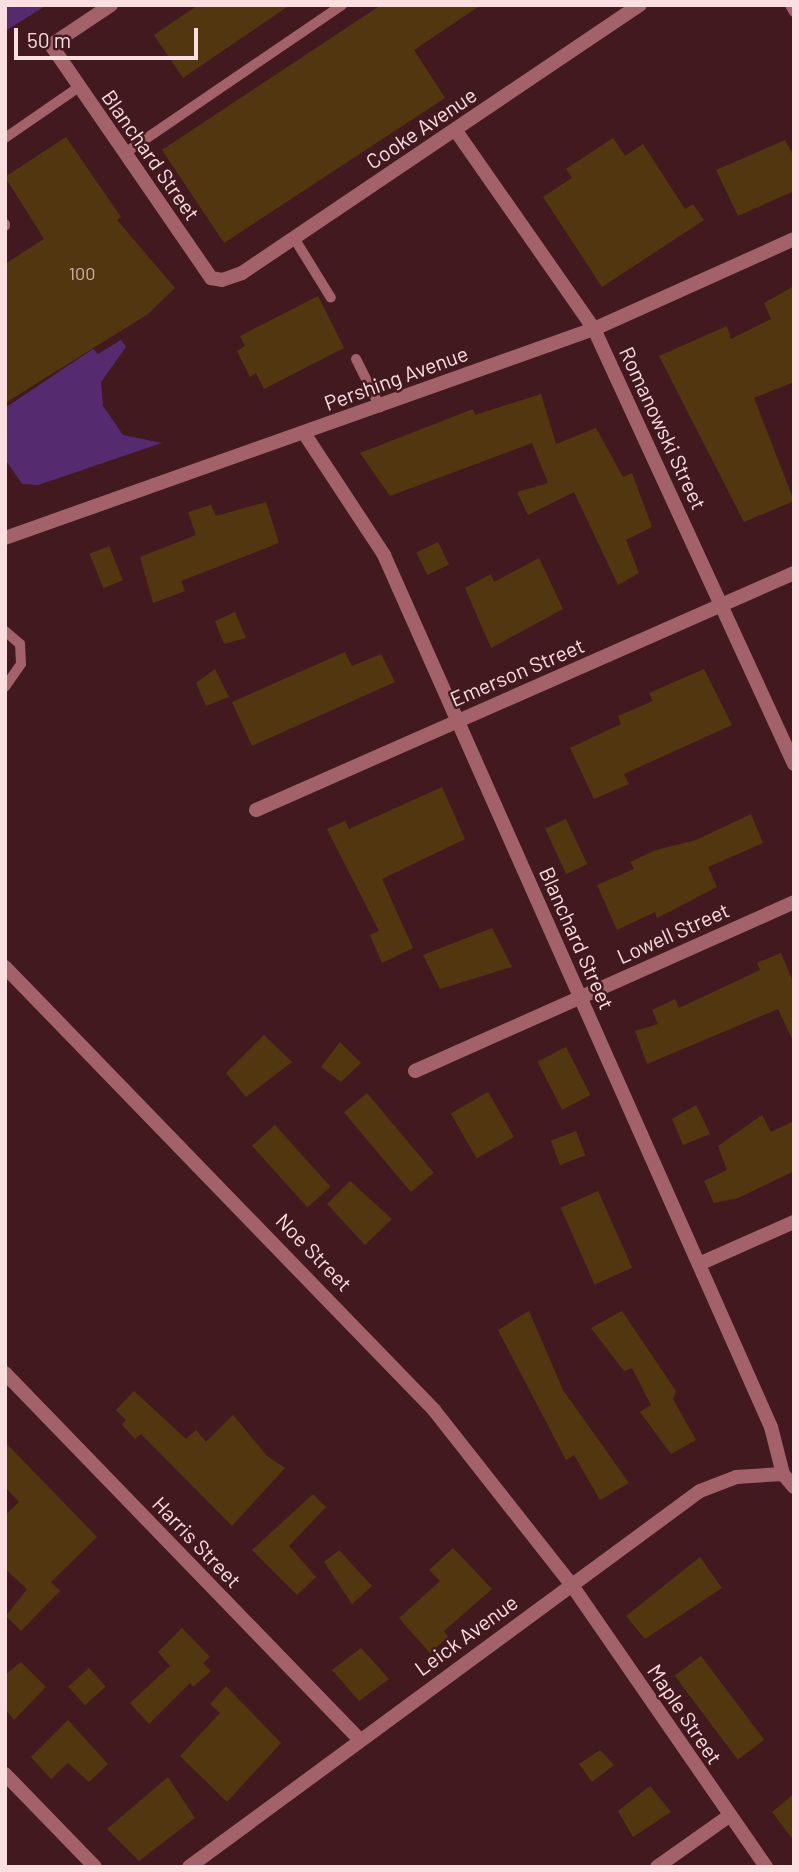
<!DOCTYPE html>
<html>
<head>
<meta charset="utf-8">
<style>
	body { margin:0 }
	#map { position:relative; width:799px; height:1872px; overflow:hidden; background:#431920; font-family:Barlow,sans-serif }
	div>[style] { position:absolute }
	.green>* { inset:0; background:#562a6f }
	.building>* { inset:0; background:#523610; transform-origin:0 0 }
	.lane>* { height:10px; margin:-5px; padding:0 5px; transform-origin:5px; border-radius:5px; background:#a3616a }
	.street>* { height:14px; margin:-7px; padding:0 7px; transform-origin:7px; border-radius:7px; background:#a3616a }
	span { translate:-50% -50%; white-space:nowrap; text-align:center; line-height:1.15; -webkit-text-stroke:5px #431920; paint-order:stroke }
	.number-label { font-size:18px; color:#d1b4ac }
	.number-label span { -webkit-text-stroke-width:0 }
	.street-label { font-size:21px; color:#fbdee0 }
	.frame { position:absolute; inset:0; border:7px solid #fbdee0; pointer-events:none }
	.scale { position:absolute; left:14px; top:28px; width:184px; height:32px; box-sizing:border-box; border:4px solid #fbdee0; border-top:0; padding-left:9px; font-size:21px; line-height:24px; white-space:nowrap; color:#fbdee0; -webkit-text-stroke:5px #431920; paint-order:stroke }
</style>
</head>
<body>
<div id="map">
	<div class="green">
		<div style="clip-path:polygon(5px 5px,47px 5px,5px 31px)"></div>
		<div style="clip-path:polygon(121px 340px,126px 347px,101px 382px,103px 406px,123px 435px,162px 443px,38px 485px,22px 484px,5px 459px,5px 408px,93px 349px,98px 354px)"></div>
	</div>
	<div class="building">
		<div style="clip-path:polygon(198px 5px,290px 5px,183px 78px,154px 35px)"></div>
		<div style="clip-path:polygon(381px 5px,481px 5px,414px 50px,445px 98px,224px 243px,162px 150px)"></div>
		<div style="clip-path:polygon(66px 137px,121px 217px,117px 220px,175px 288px,148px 314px,5px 403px,5px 264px,44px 239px,5px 177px)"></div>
		<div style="clip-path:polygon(613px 138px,625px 156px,643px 144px,685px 209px,693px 204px,704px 220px,602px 287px,543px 197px,572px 178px,566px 169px)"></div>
		<div style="clip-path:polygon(785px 140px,794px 157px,794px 191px,738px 216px,716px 170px)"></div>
		<div style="clip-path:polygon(794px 286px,794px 382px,754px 398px,794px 501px,744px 522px,659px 356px,727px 326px,731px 339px,771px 319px,764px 303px)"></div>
		<div style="clip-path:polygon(318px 296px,344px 348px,264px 389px,256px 373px,250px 377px,237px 351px,245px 346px,240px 336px)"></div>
		<div style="clip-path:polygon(541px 394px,556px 444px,596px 428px,623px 477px,632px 473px,652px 527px,626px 540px,639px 573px,618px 585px,574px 492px,528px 515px,517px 492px,548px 483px,532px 443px,390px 496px,360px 453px,473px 409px,475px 415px)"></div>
		<div style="clip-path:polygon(266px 502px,279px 543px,181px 581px,185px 591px,153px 603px,140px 557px,196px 535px,188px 512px,211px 505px,216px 516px)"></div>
		<div style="left:438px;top:542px;width:25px;height:24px;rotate:64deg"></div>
		<div style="left:109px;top:546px;width:37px;height:21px;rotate:68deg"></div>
		<div style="clip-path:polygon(539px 558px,563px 609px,491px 648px,465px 588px,491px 574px,494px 582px)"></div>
		<div style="clip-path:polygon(235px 612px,246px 638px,224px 644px,215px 621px)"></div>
		<div style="clip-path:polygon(345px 652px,352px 666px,381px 654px,395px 682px,252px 746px,232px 702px)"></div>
		<div style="clip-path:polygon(215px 669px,229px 697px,206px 706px,196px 683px)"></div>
		<div style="clip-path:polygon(704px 669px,732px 725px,624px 774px,629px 784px,594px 799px,570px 748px,621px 724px,618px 716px,653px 701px,649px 693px)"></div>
		<div style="clip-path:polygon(442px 787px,465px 839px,382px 879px,413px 948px,382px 963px,370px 935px,379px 931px,327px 829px,345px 821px,349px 829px)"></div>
		<div style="clip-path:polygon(751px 814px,763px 843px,708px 867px,717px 887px,657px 918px,655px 912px,617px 930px,597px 885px,634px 869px,630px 862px,656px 850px,696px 840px)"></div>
		<div style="left:566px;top:819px;width:50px;height:23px;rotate:65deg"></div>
		<div style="clip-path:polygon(492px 928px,512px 967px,440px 989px,423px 955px)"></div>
		<div style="clip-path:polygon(781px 953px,794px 984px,794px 1043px,778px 1009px,647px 1064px,635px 1031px,658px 1024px,652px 1010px,675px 999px,679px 1008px,760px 970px,757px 963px)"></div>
		<div style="clip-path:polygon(264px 1035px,292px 1062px,246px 1097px,226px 1073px)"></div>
		<div style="clip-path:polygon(340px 1042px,361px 1063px,341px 1082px,321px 1067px)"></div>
		<div style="left:566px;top:1047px;width:54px;height:32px;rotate:63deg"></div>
		<div style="left:488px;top:1092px;width:52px;height:43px;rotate:60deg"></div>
		<div style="left:367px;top:1093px;width:104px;height:30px;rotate:50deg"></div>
		<div style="clip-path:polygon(696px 1105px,710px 1134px,683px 1145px,672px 1119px)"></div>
		<div style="clip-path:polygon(762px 1115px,771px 1132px,794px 1121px,794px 1171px,738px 1198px,714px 1203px,704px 1181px,727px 1170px,718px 1146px)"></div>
		<div style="left:275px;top:1125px;width:83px;height:31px;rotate:48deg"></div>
		<div style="left:576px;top:1131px;width:26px;height:27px;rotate:69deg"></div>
		<div style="clip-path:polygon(350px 1181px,392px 1219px,365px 1245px,327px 1204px)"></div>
		<div style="left:598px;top:1191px;width:84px;height:41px;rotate:66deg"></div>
		<div style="clip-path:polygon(529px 1311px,563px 1390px,629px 1483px,600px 1500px,574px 1455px,566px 1460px,498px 1330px)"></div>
		<div style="clip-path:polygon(622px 1311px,676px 1391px,673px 1399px,696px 1440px,671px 1454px,640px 1412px,651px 1405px,632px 1368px,624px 1371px,591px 1328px)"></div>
		<div style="clip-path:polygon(134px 1391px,186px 1439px,196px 1430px,206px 1442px,233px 1415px,267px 1456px,285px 1468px,232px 1526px,141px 1434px,135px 1439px,122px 1425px,126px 1420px,116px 1410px)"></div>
		<div style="clip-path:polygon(5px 1442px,97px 1537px,51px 1582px,60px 1591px,21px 1631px,6px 1616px,27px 1589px,5px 1569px,5px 1515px,19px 1502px,5px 1487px)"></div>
		<div style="clip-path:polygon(313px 1494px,326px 1507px,289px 1546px,316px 1577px,297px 1595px,252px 1550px)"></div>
		<div style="clip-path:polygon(453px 1548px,492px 1589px,444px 1631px,448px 1637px,430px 1653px,399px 1618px,440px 1581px,429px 1570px)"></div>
		<div style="clip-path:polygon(339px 1550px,372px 1586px,352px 1604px,324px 1562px)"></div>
		<div style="clip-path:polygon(700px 1557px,722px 1588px,645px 1639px,626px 1616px)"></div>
		<div style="clip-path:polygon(182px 1628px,210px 1657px,203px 1663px,211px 1671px,193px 1687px,190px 1683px,149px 1724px,130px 1703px,170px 1666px,158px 1652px)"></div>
		<div style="clip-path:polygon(361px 1648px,389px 1679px,359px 1701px,332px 1670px)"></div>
		<div style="left:701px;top:1656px;width:105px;height:33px;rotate:53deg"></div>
		<div style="clip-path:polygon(21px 1662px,46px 1687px,14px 1720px,5px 1709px,5px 1675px)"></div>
		<div style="left:89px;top:1668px;width:25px;height:28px;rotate:48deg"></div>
		<div style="clip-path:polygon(226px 1686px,281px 1743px,227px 1802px,180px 1756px,220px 1713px,210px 1704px)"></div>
		<div style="clip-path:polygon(68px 1720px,108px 1764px,89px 1782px,68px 1763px,51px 1779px,31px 1757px)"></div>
		<div style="clip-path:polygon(600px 1750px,614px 1765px,592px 1782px,579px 1764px)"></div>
		<div style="clip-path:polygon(168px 1777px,195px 1818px,139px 1861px,107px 1829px)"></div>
		<div style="clip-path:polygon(650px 1786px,671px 1812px,633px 1837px,618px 1811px)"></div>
		<div style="clip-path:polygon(794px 1794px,794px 1841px,772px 1812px)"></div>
	</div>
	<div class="lane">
		<div style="left:790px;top:5px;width:8px;rotate:60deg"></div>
		<div style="left:5px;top:138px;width:90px;rotate:-34.6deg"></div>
		<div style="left:125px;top:153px;width:263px;rotate:-34.3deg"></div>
		<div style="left:5px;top:224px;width:2px;rotate:90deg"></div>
		<div style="left:294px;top:238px;width:70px;rotate:58.3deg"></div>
		<div style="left:356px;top:359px;width:54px;rotate:63.4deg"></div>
		<div style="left:5px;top:631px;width:20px;rotate:41deg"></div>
		<div style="left:20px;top:644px;width:20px;rotate:87deg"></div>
		<div style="left:21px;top:664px;width:28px;rotate:125deg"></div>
	</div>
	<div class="street">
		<div style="left:111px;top:5px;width:72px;rotate:146.3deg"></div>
		<div style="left:51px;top:45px;width:283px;rotate:55.5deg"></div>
		<div style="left:211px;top:278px;width:11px;rotate:10deg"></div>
		<div style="left:222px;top:280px;width:21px;rotate:-19deg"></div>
		<div style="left:242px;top:273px;width:480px;rotate:-34deg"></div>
		<div style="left:456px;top:131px;width:241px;rotate:55.1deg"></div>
		<div style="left:594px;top:329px;width:479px;rotate:65.3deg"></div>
		<div style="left:304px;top:433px;width:146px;rotate:56.7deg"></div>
		<div style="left:384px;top:555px;width:954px;rotate:66.07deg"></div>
		<div style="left:771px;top:1427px;width:49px;rotate:75.7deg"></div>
		<div style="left:783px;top:1474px;width:17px;rotate:50deg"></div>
		<div style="left:5px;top:538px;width:625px;rotate:-19.54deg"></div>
		<div style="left:594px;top:329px;width:219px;rotate:-24.2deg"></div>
		<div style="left:256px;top:810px;width:588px;rotate:-23.77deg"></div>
		<div style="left:5px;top:967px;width:617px;rotate:45.92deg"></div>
		<div style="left:434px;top:1410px;width:221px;rotate:51.8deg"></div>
		<div style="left:571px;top:1584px;width:344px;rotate:55.4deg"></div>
		<div style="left:415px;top:1071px;width:415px;rotate:-24deg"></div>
		<div style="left:699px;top:1264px;width:104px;rotate:-23.9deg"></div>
		<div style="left:5px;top:1373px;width:509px;rotate:45.95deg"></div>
		<div style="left:5px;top:1774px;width:129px;rotate:45.9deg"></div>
		<div style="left:189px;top:1867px;width:634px;rotate:-36.35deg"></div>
		<div style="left:700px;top:1491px;width:39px;rotate:-21deg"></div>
		<div style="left:736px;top:1477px;width:47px;rotate:-3.7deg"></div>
		<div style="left:657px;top:1867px;width:88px;rotate:-35.3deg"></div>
	</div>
	<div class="number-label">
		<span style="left:82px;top:273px">100</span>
	</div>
	<div class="street-label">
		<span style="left:421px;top:128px;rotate:-34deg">Cooke Avenue</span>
		<span style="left:151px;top:155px;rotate:55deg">Blanchard Street</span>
		<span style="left:396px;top:378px;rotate:-20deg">Pershing Avenue</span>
		<span style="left:663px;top:428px;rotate:65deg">Romanowski Street</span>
		<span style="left:517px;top:672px;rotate:-23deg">Emerson Street</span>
		<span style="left:673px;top:933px;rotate:-24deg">Lowell Street</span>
		<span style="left:577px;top:938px;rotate:66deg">Blanchard Street</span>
		<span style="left:314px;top:1252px;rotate:46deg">Noe Street</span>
		<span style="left:197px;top:1542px;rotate:46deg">Harris Street</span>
		<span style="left:466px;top:1635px;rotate:-36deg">Leick Avenue</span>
		<span style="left:685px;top:1714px;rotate:56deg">Maple Street</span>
	</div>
	<div class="frame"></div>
	<div class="scale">50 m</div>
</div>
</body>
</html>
